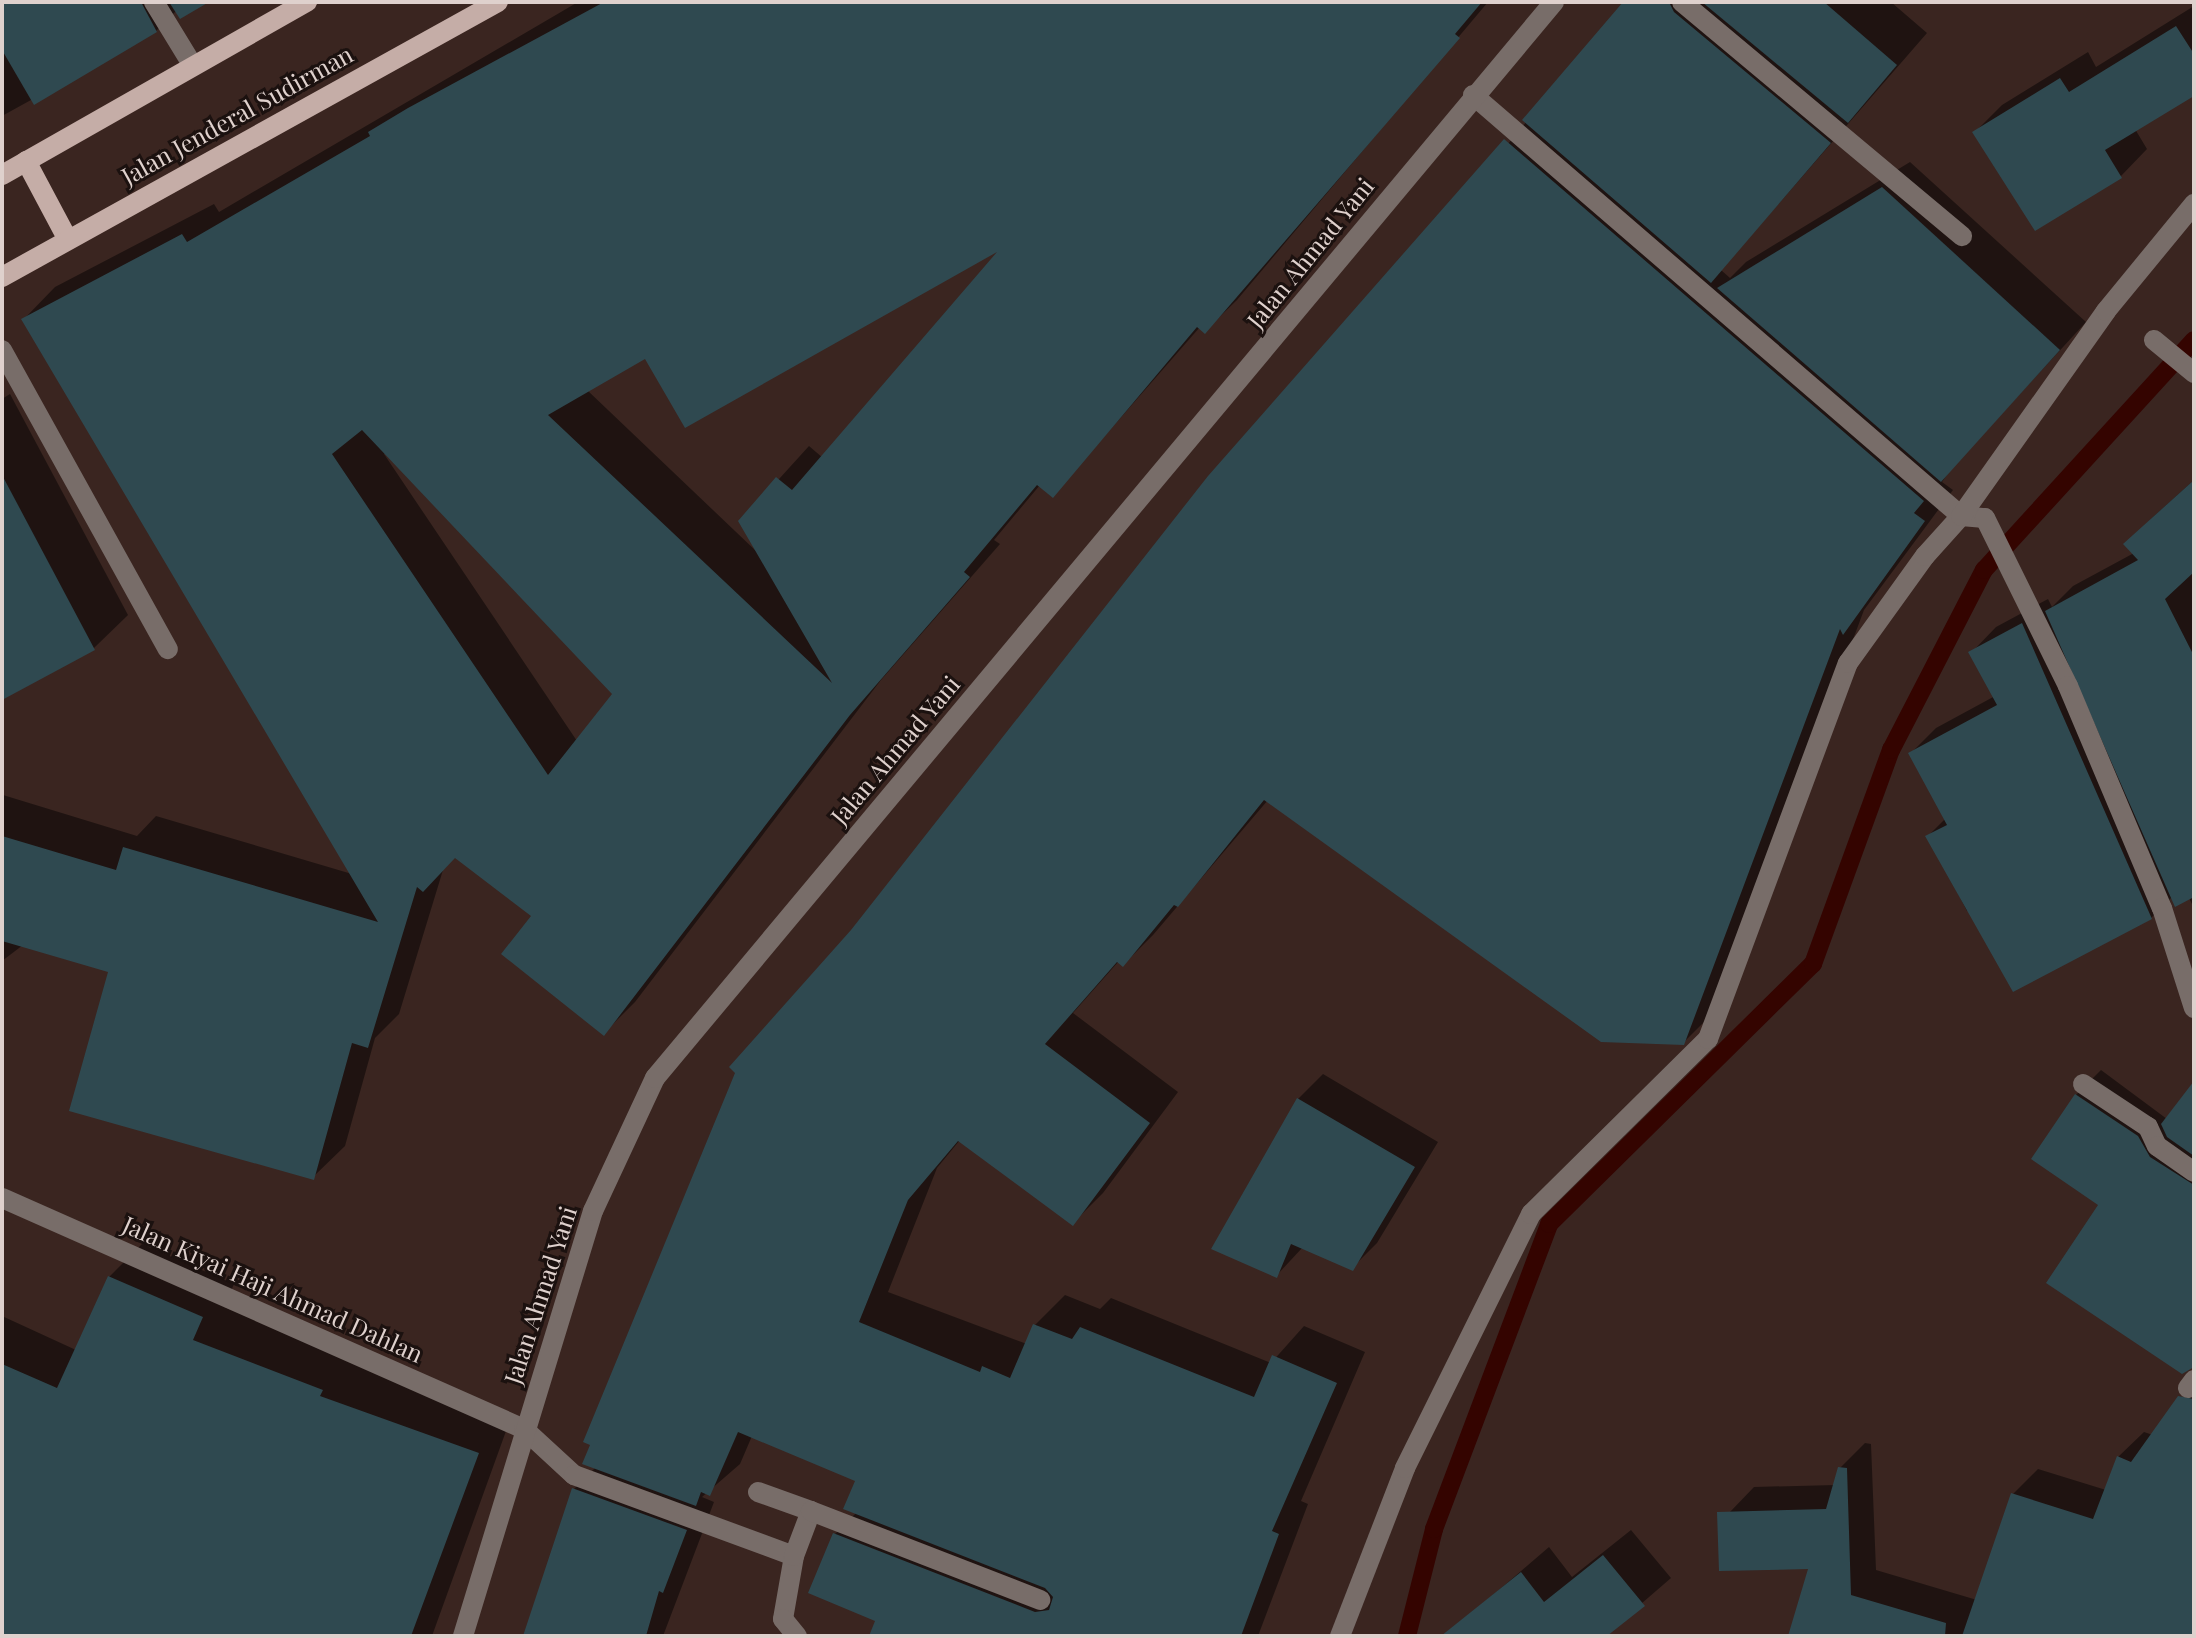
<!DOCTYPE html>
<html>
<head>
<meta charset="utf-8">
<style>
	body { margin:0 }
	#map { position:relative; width:2196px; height:1638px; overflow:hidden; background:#3a2520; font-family:"Playfair Display",serif }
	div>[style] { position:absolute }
	.shadow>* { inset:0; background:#0007 }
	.stream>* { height:18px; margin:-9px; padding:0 9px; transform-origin:9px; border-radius:9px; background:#340400 }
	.building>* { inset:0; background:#2f4950 }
	.minor>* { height:20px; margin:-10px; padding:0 10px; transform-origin:10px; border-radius:10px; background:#786d69 }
	.major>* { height:20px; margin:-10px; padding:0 10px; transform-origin:10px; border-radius:10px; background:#c5ada7 }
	span { translate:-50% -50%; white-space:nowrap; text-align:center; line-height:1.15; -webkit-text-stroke:6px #1b110f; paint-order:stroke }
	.street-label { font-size:24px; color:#dfd1cd }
	.frame { position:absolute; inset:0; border:4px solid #dfd1cd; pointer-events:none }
</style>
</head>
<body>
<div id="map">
	<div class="shadow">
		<div style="clip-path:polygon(2px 2px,208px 2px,176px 11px,156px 31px,2px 116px)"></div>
		<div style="clip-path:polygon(evenodd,578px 2px,1488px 2px,1237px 300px,1205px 331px,1200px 327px,1053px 495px,1040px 485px,994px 540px,1000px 544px,881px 680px,635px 1002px,604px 1033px,534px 916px,456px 856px,443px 870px,399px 1014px,375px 1038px,345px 1146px,313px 1177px,111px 971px,23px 945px,2px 961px,3px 795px,137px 836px,156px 816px,352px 874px,24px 319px,55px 287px,214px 204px,219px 212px,578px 2px,1005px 246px,823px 458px,809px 446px,741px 521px,756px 551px,587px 390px,646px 356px,1005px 246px,578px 2px,386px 452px,615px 694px,577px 741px,384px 454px,386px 452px)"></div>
		<div style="clip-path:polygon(1626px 2px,1891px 2px,1927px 33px,1721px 270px,1730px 278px,1746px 262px,1910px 162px,2086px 322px,1951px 469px,1942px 482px,1953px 490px,1864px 610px,1713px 1013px,1683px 1043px,1268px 800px,1153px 935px,1123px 965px,1119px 961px,1073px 1013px,1178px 1092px,1103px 1193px,1073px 1223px,960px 1140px,937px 1168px,888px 1292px,1027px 1344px,1035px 1325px,1065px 1295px,1100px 1309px,1111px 1298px,1271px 1363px,1304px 1326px,1365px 1352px,1301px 1501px,1308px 1504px,1258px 1636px,871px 1636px,878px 1619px,834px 1535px,856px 1513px,858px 1480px,752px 1436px,740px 1464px,702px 1497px,714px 1502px,663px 1636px,531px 1636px,574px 1489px,596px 1467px,853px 931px)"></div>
		<div style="clip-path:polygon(2194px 6px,2194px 93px,2135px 129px,2147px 149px,2121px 176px,1975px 132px,2002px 105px,2088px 52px,2096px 67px)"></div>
		<div style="clip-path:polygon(10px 394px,128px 615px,94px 648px,2px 697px,2px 399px)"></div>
		<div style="clip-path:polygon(2194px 480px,2194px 908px,2189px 898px,2173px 896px,2151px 918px,1967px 911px,1928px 836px,1946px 818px,1910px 754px,1936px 728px,1995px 696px,1971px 653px,1996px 627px,2048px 599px,2052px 607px,2073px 586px,2134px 553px,2151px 519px)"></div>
		<div style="clip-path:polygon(2101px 1070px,2167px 1119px,2194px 1084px,2194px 1365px,2101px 1205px,2076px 1095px)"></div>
		<div style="clip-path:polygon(1323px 1074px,1438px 1142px,1377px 1243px,1352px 1268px,1303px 1247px,1277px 1275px,1298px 1099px)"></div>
		<div style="clip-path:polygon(142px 1244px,234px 1284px,224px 1307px,510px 1420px,432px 1636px,2px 1636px,2px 1316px,76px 1350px,109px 1277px)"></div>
		<div style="clip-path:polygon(2194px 1383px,2194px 1636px,1790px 1636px,1810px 1567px,1729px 1513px,1754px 1487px,1835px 1485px,1840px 1468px,1865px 1443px,1871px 1444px,1876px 1570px,1977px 1600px,2013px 1494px,2038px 1469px,2106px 1490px,2118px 1457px,2144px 1432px,2153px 1435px)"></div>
		<div style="clip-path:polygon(1631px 1530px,1671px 1578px,1604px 1636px,1466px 1636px,1457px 1626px,1549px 1547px,1572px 1577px)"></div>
	</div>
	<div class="stream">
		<div style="left:1407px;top:1636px;width:110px;rotate:-75.8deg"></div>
		<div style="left:1434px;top:1529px;width:326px;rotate:-69.3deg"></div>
		<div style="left:1549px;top:1224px;width:371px;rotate:-44.6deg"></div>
		<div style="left:1813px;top:964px;width:228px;rotate:-70deg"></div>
		<div style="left:1891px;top:750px;width:203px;rotate:-62.7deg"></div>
		<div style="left:1984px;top:570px;width:311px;rotate:-47.6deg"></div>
	</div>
	<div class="building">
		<div style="clip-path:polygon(2px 2px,141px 2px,157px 32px,34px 105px,2px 50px)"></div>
		<div style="clip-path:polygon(169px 2px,209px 2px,180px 19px)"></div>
		<div style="clip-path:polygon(evenodd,604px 2px,1482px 2px,1455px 34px,1460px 38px,1205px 334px,1197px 327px,1053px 498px,1037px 485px,964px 572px,970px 577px,850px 715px,604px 1036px,501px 954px,531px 916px,455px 858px,423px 892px,417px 887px,368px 1048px,352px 1043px,314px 1180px,69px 1111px,108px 972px,2px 941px,2px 836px,116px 870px,123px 847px,378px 922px,21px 319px,182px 234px,187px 242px,370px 136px,368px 132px,408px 108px,604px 2px,997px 252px,792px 490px,776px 477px,738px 521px,832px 683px,548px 415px,645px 359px,685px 428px,997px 252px,604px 2px,362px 430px,612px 694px,548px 775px,332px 454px,362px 430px)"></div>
		<div style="clip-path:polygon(1623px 2px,1669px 2px,1674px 12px,1831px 143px,1711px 283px,1522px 120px)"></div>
		<div style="clip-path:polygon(1702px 2px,1824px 2px,1897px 65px,1848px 123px)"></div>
		<div style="clip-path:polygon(2176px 26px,2194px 54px,2194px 96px,2105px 150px,2122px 178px,2035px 231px,1972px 132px,2060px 78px,2069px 92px)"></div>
		<div style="clip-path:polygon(1504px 139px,1924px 501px,1914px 513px,1925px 521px,1843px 635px,1840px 629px,1684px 1045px,1601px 1042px,1264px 800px,1178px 907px,1174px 905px,1123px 967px,1117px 962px,1045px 1044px,1150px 1123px,1073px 1226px,958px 1141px,908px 1200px,859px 1322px,980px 1372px,982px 1366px,1010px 1378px,1033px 1324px,1072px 1339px,1080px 1327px,1254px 1397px,1272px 1355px,1337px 1383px,1272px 1531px,1279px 1534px,1241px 1636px,869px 1636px,875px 1621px,808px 1593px,833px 1533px,1035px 1612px,1049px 1610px,1053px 1597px,1045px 1588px,843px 1509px,855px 1481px,738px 1432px,710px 1496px,701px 1492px,696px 1506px,582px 1464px,590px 1445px,583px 1442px,735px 1073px,729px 1067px,851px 930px,1208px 476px)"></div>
		<div style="clip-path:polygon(1882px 187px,2060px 350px,1941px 482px,1717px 288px)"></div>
		<div style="clip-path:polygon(2px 475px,95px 650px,2px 700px)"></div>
		<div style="clip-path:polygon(2194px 480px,2194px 572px,2165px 599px,2194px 656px,2194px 897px,2175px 907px,2045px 611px,2138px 560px,2123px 544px)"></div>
		<div style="clip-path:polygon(2022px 623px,2152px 919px,2013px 992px,1925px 836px,1947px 825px,1908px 753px,1997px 705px,1968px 652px)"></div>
		<div style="clip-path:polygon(2194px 1081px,2194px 1156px,2167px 1137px,2161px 1124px)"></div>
		<div style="clip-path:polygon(2075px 1094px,2138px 1136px,2150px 1157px,2194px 1185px,2194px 1367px,2182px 1374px,2046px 1283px,2098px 1205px,2031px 1159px)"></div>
		<div style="clip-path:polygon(1297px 1098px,1415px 1167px,1353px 1271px,1291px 1244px,1277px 1278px,1211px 1249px)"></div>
		<div style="clip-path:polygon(108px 1276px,203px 1317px,193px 1340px,323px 1390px,320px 1396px,479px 1453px,411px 1636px,2px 1636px,2px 1364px,57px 1388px)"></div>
		<div style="clip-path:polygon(2178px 1396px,2194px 1399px,2194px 1636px,1962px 1636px,2011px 1493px,2093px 1519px,2117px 1456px,2131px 1462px)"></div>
		<div style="clip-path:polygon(1838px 1467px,1847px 1468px,1851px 1595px,1946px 1623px,1945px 1636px,1788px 1636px,1808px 1569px,1719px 1571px,1717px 1512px,1826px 1509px)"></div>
		<div style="clip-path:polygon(572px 1488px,687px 1530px,663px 1593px,659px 1591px,646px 1636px,523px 1636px)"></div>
		<div style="clip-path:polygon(1603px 1555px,1645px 1606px,1607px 1636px,1441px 1636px,1521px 1572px,1544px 1602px)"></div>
	</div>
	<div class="minor">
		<div style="left:154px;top:2px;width:75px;rotate:58.6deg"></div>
		<div style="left:1682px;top:2px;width:365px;rotate:39.9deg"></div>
		<div style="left:1473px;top:95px;width:645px;rotate:40.78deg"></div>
		<div style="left:1961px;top:516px;width:24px;rotate:5deg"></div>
		<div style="left:1985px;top:518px;width:187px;rotate:63.7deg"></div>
		<div style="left:2068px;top:686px;width:241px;rotate:67.1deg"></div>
		<div style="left:2162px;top:908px;width:105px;rotate:72.3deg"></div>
		<div style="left:2154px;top:340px;width:52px;rotate:39.5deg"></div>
		<div style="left:2px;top:350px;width:342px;rotate:61deg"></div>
		<div style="left:2083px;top:1084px;width:78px;rotate:33.5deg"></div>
		<div style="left:2148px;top:1127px;width:21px;rotate:65deg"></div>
		<div style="left:2157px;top:1146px;width:45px;rotate:35.1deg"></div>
		<div style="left:2px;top:1198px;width:571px;rotate:23.87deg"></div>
		<div style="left:524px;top:1429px;width:68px;rotate:42.6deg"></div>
		<div style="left:574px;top:1475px;width:234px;rotate:20.2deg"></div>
		<div style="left:794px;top:1556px;width:64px;rotate:99.9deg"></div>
		<div style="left:783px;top:1619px;width:22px;rotate:51deg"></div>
		<div style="left:2188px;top:1388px;width:10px;rotate:-53deg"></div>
		<div style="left:758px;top:1492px;width:56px;rotate:19.7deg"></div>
		<div style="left:811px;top:1511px;width:48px;rotate:110.7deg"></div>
		<div style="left:811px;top:1511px;width:246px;rotate:21.2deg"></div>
		<div style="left:463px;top:1636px;width:444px;rotate:-73deg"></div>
		<div style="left:593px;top:1211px;width:147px;rotate:-65deg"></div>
		<div style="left:655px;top:1078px;width:1402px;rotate:-50.12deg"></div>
		<div style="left:1340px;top:1636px;width:180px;rotate:-68.8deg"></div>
		<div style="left:1405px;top:1468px;width:284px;rotate:-63.6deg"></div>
		<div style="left:1531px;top:1214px;width:249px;rotate:-44.7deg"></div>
		<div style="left:1708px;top:1039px;width:401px;rotate:-69.6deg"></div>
		<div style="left:1848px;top:663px;width:132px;rotate:-54.3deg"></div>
		<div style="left:1925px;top:556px;width:54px;rotate:-48deg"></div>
		<div style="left:1961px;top:516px;width:251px;rotate:-54.7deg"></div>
		<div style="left:2106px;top:311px;width:139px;rotate:-50.6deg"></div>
	</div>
	<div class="major">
		<div style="left:26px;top:161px;width:87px;rotate:62deg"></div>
		<div style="left:2px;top:175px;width:351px;rotate:-29.6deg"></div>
		<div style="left:2px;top:277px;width:567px;rotate:-29.01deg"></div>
	</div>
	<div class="street-label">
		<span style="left:237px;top:115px;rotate:-29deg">Jalan Jenderal Sudirman</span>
		<span style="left:1310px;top:253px;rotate:-51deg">Jalan Ahmad Yani</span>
		<span style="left:895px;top:750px;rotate:-50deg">Jalan Ahmad Yani</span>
		<span style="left:273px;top:1289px;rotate:24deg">Jalan Kiyai Haji Ahmad Dahlan</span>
		<span style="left:540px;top:1295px;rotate:-72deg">Jalan Ahmad Yani</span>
	</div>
	<div class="frame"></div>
</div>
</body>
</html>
